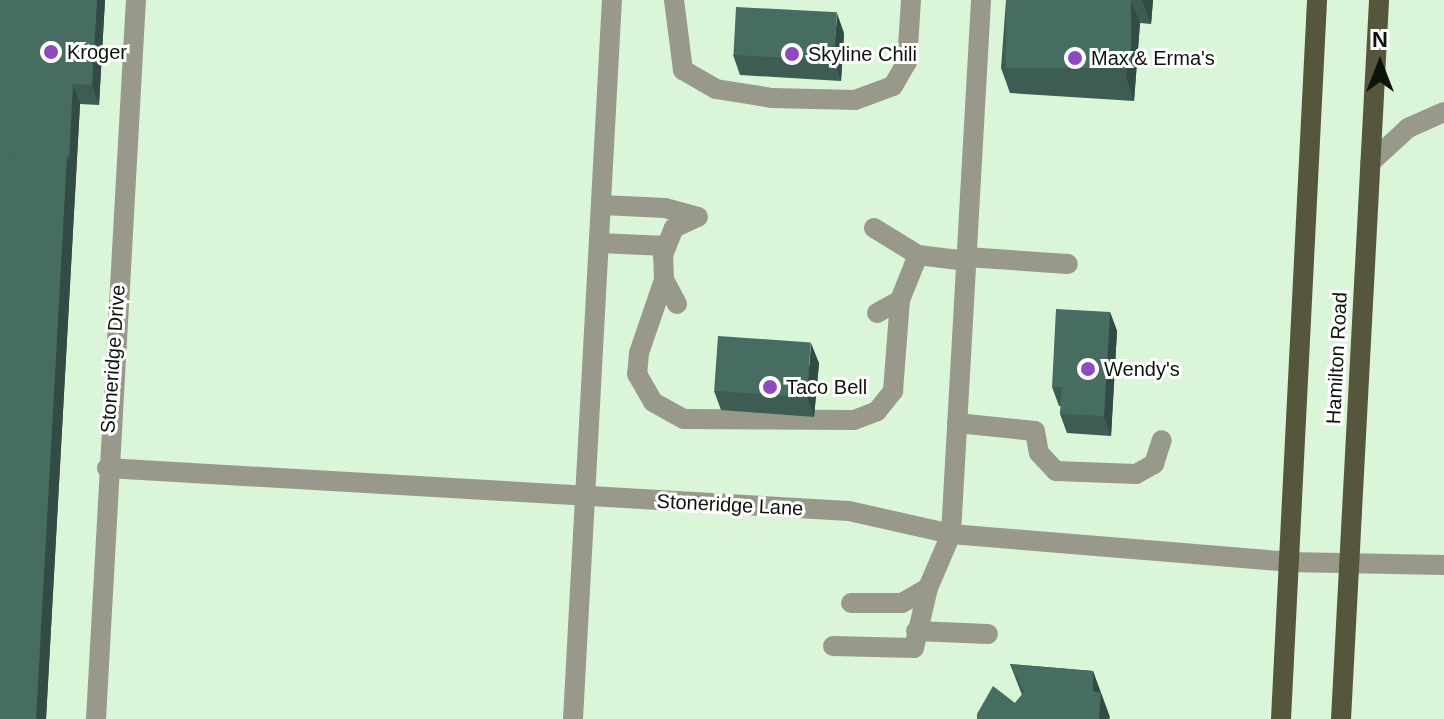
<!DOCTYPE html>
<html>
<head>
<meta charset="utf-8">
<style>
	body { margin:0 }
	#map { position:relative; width:1444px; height:719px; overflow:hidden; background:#dbf5d8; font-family:Helvetica,sans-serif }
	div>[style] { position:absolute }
	.minor>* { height:20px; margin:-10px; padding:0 10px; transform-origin:10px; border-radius:10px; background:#98998b }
	.major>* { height:20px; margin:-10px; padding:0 10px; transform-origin:10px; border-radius:10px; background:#55563c }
	.wall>* { inset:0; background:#3d5d54 }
	.shaded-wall>* { inset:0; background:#324c45 }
	.building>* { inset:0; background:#476c62; transform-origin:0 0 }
	.dots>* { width:22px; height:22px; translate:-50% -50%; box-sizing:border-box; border:4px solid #fff; border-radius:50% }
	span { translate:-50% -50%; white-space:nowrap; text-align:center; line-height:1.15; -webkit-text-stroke:6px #fff; paint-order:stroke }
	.poi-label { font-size:20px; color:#0b140a }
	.left { translate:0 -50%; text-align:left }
	.street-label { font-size:20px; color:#0b140a }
	.north { position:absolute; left:1340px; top:24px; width:80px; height:80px; -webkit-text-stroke:6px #fff; paint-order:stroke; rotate:0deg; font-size:22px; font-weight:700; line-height:32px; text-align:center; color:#0b140a }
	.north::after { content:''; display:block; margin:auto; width:28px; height:36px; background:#0b140a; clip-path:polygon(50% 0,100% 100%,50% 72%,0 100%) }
</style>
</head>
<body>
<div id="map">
	<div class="minor">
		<div style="left:674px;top:0;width:71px;rotate:82.7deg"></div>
		<div style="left:683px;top:70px;width:38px;rotate:30deg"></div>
		<div style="left:716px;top:89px;width:57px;rotate:9.1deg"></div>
		<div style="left:772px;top:98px;width:83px;rotate:1.4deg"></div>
		<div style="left:855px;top:100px;width:40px;rotate:-20.2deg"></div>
		<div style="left:893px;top:86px;width:28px;rotate:-60deg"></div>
		<div style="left:907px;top:62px;width:62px;rotate:-86.3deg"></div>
		<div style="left:1370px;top:163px;width:52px;rotate:-42.6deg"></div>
		<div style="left:1408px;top:128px;width:39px;rotate:-24deg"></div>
		<div style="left:602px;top:205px;width:63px;rotate:2.7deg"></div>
		<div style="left:665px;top:208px;width:34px;rotate:15deg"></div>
		<div style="left:874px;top:228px;width:52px;rotate:31.5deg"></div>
		<div style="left:918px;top:255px;width:49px;rotate:7deg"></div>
		<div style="left:599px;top:243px;width:67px;rotate:2.6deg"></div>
		<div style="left:967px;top:257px;width:101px;rotate:4deg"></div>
		<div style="left:664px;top:280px;width:77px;rotate:108.9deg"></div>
		<div style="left:639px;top:353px;width:21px;rotate:95deg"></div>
		<div style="left:637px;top:374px;width:32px;rotate:60deg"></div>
		<div style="left:653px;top:402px;width:35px;rotate:29deg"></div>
		<div style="left:684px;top:419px;width:170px;rotate:0.3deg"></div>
		<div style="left:854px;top:420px;width:25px;rotate:-21deg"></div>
		<div style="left:877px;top:411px;width:26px;rotate:-51deg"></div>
		<div style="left:893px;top:391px;width:91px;rotate:-85.6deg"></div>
		<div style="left:900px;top:300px;width:48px;rotate:-68.2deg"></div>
		<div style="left:677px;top:304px;width:27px;rotate:-118deg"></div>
		<div style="left:664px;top:280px;width:25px;rotate:-92deg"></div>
		<div style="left:663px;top:255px;width:29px;rotate:-68deg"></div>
		<div style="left:674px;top:228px;width:26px;rotate:-25deg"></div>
		<div style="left:877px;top:313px;width:26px;rotate:-29deg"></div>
		<div style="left:957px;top:423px;width:78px;rotate:5.9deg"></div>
		<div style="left:1035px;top:431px;width:22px;rotate:80deg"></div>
		<div style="left:1039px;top:453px;width:25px;rotate:47deg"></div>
		<div style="left:1056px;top:471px;width:80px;rotate:2.1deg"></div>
		<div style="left:1136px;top:474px;width:21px;rotate:-29deg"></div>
		<div style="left:1154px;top:464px;width:25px;rotate:-72deg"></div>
		<div style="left:107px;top:468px;width:743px;rotate:3.32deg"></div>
		<div style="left:849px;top:511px;width:105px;rotate:12.7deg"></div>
		<div style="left:951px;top:534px;width:338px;rotate:4.7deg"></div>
		<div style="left:1288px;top:562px;width:156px;rotate:1.1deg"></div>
		<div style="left:851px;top:603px;width:51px"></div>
		<div style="left:902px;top:603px;width:30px;rotate:-30deg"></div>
		<div style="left:928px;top:588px;width:59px;rotate:-66.9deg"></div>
		<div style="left:951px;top:534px;width:535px;rotate:-86.78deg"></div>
		<div style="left:916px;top:631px;width:72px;rotate:2.4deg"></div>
		<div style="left:833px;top:646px;width:81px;rotate:1.4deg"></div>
		<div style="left:914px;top:648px;width:62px;rotate:-76.9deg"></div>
		<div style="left:96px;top:719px;width:720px;rotate:-86.82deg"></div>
		<div style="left:573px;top:719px;width:720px;rotate:-86.9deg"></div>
	</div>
	<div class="major">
		<div style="left:1281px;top:719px;width:720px;rotate:-87.13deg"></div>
		<div style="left:1341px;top:719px;width:720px;rotate:-86.97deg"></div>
	</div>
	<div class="wall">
		<div style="clip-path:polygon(0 0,105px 0,99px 105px,80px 104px,46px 719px,0 719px)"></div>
		<div style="clip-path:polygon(1006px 0,1153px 0,1151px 24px,1140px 23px,1134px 101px,1010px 93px,1001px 68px)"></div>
		<div style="clip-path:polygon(844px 33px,841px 81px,740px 75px,733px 55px)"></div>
		<div style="clip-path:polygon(1110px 312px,1117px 331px,1111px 436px,1067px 433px,1060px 414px,1061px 406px,1059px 406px,1052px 387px)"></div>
		<div style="clip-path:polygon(819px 363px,814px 417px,721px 410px,714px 391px)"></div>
		<div style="clip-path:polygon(1010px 664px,1093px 671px,1109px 719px,977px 719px,1015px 703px,1022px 695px)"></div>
	</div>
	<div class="shaded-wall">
		<div style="clip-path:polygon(97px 0,105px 0,99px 105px,92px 85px)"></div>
		<div style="clip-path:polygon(1131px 0,1140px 23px,1134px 101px,1126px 77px)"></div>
		<div style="clip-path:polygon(1142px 0,1153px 0,1151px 24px)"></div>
		<div style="clip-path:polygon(837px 13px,844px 33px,841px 81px,834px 61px)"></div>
		<div style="clip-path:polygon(73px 84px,80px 104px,46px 719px,36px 719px,67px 155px)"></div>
		<div style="clip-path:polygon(1110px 312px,1117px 331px,1111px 436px,1104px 416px)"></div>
		<div style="clip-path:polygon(811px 343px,819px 363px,814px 417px,807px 397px)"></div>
		<div style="clip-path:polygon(1093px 671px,1110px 717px,1109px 719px,1099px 719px,1093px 691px)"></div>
	</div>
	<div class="building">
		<div style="clip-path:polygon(0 0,97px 0,92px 85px,73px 84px,69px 160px,67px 155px,0 152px)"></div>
		<div style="left:1006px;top:0;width:125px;height:68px"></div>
		<div style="left:736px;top:7px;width:101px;height:48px;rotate:3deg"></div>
		<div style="clip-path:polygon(0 152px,67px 155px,36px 719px,0 719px)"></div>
		<div style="clip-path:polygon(1056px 309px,1110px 312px,1104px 416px,1060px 414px,1062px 387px,1052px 387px)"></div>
		<div style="left:718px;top:336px;width:93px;height:55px;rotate:4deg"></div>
		<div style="clip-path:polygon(1010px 664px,1093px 671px,1093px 691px,1101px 693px,1099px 719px,977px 719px,977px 714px,993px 686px,1015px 703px,1024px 692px)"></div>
	</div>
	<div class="dots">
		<div style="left:51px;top:52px;background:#8d4bbf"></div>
		<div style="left:792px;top:54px;background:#8d4bbf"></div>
		<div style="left:1075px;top:58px;background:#8d4bbf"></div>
		<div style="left:1088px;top:369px;background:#8d4bbf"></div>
		<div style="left:770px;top:387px;background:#8d4bbf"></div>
	</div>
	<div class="poi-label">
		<span class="left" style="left:67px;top:52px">Kroger</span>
		<span class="left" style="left:808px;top:54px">Skyline Chili</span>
		<span class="left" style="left:1091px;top:58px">Max &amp; Erma's</span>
		<span class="left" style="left:1104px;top:369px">Wendy's</span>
		<span class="left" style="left:786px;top:387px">Taco Bell</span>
	</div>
	<div class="street-label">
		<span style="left:1337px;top:358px;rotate:-87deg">Hamilton Road</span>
		<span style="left:113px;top:359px;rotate:-86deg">Stoneridge Drive</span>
		<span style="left:730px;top:505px;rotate:3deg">Stoneridge Lane</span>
	</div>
	<div class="north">N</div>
</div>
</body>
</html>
